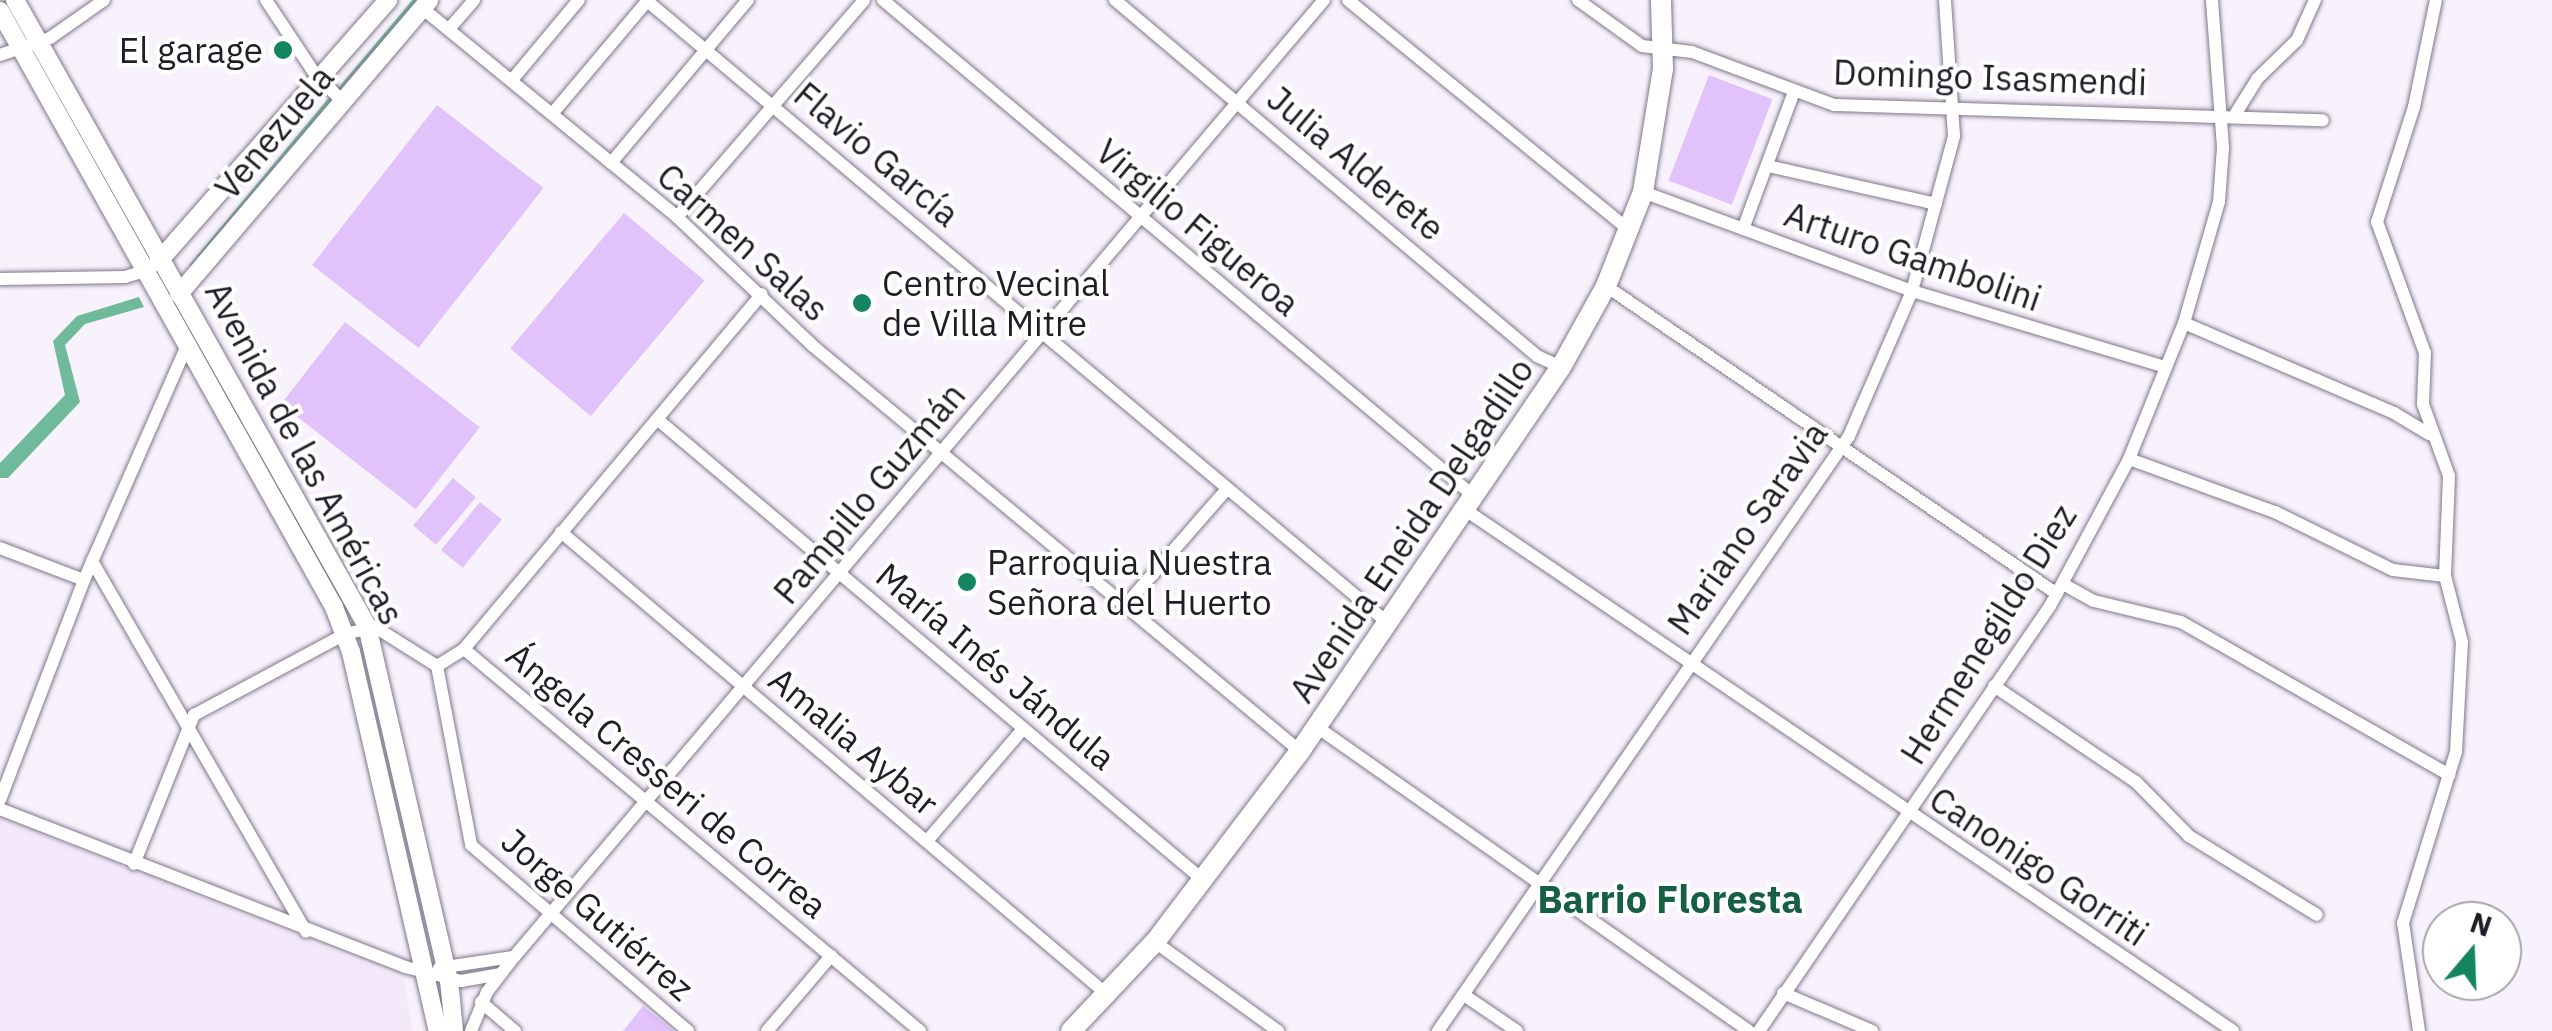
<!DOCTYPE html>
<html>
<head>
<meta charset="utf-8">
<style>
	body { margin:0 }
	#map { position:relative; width:2552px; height:1031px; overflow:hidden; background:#f7f2fc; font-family:"IBM Plex Sans",sans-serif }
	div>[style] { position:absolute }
	.built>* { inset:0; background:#f3e9fb }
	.green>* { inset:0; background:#e1c2fa; transform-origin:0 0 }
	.water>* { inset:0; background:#70ba9c }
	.stream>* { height:4px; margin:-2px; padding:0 2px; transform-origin:2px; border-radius:2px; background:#70ba9c }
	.roads { filter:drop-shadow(0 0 2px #81768a) drop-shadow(0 0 2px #81768a) }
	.street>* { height:12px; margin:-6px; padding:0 6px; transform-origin:6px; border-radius:6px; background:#fff }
	.secondary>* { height:18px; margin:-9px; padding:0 9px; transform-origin:9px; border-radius:9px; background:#fff }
	.primary>* { height:20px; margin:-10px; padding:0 10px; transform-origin:10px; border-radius:10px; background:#fff }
	.dots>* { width:28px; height:28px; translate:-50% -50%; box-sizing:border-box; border:5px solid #fff; border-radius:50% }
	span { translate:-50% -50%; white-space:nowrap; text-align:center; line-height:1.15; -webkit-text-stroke:8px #fff; paint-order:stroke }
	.poi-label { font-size:35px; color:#211d25 }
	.right { translate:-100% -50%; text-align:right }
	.left { translate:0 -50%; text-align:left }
	.street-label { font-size:35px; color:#211d25 }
	.neighbourhood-label { font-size:38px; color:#175e46; font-weight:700 }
	.north { position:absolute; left:2422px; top:901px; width:100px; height:100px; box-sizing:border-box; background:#fff; border:2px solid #a6a5a8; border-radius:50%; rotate:19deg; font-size:28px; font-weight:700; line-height:40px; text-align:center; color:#211d25 }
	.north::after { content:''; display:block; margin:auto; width:35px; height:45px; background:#148461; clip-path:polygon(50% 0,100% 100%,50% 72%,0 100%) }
</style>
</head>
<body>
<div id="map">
	<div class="built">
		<div style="clip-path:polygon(0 817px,404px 979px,412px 1031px,0 1031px)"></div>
	</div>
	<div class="green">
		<div style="left:1709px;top:75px;width:68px;height:113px;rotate:21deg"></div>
		<div style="left:437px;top:105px;width:135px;height:203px;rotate:38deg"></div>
		<div style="left:624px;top:213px;width:105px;height:177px;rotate:40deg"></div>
		<div style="left:345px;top:322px;width:171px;height:104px;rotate:38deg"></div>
		<div style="left:453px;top:478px;width:30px;height:62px;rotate:40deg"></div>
		<div style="left:480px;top:502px;width:28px;height:62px;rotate:39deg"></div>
		<div style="clip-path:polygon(643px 1006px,674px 1031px,623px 1031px)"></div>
	</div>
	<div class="water">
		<div style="clip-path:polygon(139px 297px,144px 307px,85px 324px,65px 345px,80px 402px,8px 478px,0 478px,0 463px,65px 395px,53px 341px,77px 316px)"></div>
	</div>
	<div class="stream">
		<div style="left:339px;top:90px;width:118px;rotate:-49.8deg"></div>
		<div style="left:192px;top:265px;width:219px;rotate:-50.2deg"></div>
	</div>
	<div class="roads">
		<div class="street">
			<div style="left:266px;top:0;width:85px;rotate:56.5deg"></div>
			<div style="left:313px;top:71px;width:42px;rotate:46deg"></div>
			<div style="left:646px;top:0;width:970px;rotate:40.02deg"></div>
			<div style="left:883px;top:0;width:774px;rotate:40.02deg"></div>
			<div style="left:1115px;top:0;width:552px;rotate:40.15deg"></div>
			<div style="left:1537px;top:356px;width:26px;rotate:25deg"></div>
			<div style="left:1348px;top:0;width:365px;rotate:39.3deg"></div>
			<div style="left:1578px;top:0;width:79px;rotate:35.7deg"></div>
			<div style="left:1642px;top:46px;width:50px;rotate:6.8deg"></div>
			<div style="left:1692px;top:52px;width:152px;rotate:20.5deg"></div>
			<div style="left:1834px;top:105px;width:489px;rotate:1.8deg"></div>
			<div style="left:422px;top:8px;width:330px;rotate:39.3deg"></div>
			<div style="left:677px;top:217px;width:187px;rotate:43.5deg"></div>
			<div style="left:813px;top:346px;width:633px;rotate:39.75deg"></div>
			<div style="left:449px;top:29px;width:38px;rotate:-49deg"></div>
			<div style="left:0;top:55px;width:53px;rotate:-18.8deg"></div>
			<div style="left:50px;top:38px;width:66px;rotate:-35.1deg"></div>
			<div style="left:512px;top:80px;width:104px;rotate:-50.1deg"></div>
			<div style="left:2236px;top:113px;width:40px;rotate:-58deg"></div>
			<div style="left:2257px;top:79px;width:56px;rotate:-44.3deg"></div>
			<div style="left:2297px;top:40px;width:44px;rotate:-65.8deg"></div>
			<div style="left:552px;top:114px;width:149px;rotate:-49.9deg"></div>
			<div style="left:611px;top:163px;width:213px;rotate:-50deg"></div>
			<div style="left:1768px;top:166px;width:172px;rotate:12.7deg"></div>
			<div style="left:1643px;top:192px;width:287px;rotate:20.2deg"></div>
			<div style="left:1912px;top:291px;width:265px;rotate:16.7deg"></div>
			<div style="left:677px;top:217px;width:286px;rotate:-49.2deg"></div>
			<div style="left:1743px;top:229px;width:146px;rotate:-69.6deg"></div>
			<div style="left:0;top:279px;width:125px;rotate:-0.9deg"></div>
			<div style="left:125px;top:277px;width:24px;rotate:-17deg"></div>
			<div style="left:1606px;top:286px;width:546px;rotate:34.33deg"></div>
			<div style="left:2184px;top:323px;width:228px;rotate:23.2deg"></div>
			<div style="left:2394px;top:413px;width:41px;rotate:31deg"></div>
			<div style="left:657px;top:419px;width:716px;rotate:40.18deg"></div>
			<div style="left:2129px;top:459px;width:155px;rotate:20deg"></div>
			<div style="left:2275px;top:512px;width:131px;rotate:26.2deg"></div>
			<div style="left:2393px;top:570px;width:52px;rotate:6.6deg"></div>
			<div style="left:1467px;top:511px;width:926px;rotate:34.17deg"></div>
			<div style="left:561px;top:532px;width:718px;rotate:40.26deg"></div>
			<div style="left:0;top:548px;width:90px;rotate:20.9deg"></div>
			<div style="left:92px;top:561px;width:428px;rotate:60deg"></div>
			<div style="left:2063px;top:584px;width:35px;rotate:29deg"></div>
			<div style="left:2094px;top:601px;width:89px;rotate:13.6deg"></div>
			<div style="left:2181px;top:622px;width:309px;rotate:29.7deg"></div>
			<div style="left:1124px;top:607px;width:157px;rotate:-48.9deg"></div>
			<div style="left:464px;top:649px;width:463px;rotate:-50deg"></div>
			<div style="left:437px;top:666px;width:182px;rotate:79.2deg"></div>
			<div style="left:471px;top:845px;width:286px;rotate:40.6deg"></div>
			<div style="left:1994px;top:686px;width:171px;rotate:34.1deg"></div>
			<div style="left:2136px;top:782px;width:76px;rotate:45.5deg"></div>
			<div style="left:2189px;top:836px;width:150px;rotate:31.7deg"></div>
			<div style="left:1317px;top:727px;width:528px;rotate:35.13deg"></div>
			<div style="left:0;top:800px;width:235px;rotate:-69.1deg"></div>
			<div style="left:84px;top:580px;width:259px;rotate:-66.3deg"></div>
			<div style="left:0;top:809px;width:435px;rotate:21.3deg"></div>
			<div style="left:405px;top:967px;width:58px;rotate:14deg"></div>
			<div style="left:461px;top:981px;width:39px;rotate:-10deg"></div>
			<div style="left:927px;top:841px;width:148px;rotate:-49.4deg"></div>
			<div style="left:134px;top:864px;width:161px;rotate:-68.1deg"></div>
			<div style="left:194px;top:715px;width:171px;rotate:-28.2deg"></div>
			<div style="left:345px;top:634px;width:31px;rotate:-13deg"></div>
			<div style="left:375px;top:627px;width:73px;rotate:32.2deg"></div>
			<div style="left:437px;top:666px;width:32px;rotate:-32deg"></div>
			<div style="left:464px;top:649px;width:595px;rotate:39.95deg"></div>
			<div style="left:1155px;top:942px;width:152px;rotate:35.9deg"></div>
			<div style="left:439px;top:968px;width:75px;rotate:-8.5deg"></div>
			<div style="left:1783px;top:993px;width:97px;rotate:23.1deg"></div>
			<div style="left:1464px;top:995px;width:64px;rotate:34.2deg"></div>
			<div style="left:481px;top:1002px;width:45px;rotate:40.5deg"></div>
			<div style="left:471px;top:1031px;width:42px;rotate:-67.7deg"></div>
			<div style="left:487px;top:992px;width:44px;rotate:-52.4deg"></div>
			<div style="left:514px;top:957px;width:1254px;rotate:-49.76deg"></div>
			<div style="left:767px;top:1031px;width:99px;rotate:-49.5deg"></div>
			<div style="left:1438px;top:1031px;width:723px;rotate:-55.36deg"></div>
			<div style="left:1849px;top:436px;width:158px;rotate:-66.5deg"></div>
			<div style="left:1912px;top:291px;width:161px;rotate:-74.8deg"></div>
			<div style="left:1954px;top:136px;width:136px;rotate:-93.8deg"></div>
			<div style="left:1759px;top:1031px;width:515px;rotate:-55.6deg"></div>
			<div style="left:2050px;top:606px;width:167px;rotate:-61.7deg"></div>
			<div style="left:2129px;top:459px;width:147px;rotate:-68deg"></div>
			<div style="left:2184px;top:323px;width:126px;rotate:-73.9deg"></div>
			<div style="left:2219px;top:202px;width:55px;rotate:-85.8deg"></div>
			<div style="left:2223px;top:147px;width:147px;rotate:-94.3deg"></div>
			<div style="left:2419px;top:1031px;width:109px;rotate:-98.4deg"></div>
			<div style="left:2403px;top:923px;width:179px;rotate:-72.8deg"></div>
			<div style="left:2456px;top:752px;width:110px;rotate:-86.9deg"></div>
			<div style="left:2462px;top:642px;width:68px;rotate:-104.4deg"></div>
			<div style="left:2445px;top:576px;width:100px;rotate:-87.7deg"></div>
			<div style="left:2449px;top:476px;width:77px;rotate:-109.9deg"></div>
			<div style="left:2423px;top:404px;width:51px;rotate:-87.8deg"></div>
			<div style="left:2425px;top:353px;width:140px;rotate:-110.1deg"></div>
			<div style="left:2377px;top:222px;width:121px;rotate:-72.2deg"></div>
			<div style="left:2414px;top:107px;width:109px;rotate:-78.4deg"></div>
		</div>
		<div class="secondary">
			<div style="left:15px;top:0;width:718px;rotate:60.65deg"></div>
			<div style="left:367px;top:626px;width:363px;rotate:77deg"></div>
			<div style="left:449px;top:980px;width:51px;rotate:84.4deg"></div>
			<div style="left:0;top:11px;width:683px;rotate:60.73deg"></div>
			<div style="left:334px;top:607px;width:48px;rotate:69.3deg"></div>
			<div style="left:351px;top:652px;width:389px;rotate:77.1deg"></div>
			<div style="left:158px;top:262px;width:349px;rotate:-48.7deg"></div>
			<div style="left:179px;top:294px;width:386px;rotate:-49.6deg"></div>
		</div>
		<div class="primary">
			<div style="left:1071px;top:1031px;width:122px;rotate:-46.7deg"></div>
			<div style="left:1155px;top:942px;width:240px;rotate:-52.8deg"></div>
			<div style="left:1300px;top:751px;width:464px;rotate:-55.8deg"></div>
			<div style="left:1561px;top:367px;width:93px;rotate:-60.9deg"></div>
			<div style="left:1606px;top:286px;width:101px;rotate:-68.5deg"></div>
			<div style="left:1643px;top:192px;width:125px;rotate:-80.8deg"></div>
			<div style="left:1663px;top:69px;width:69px;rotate:-91.7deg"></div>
		</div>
	</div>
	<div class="dots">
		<div style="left:283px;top:50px;background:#148461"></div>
		<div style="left:862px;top:303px;background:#148461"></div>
		<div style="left:967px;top:582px;background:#148461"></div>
	</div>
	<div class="poi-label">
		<span class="right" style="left:263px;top:50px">El garage</span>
		<span class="left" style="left:882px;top:303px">Centro Vecinal<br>de Villa Mitre</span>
		<span class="left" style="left:987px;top:582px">Parroquia Nuestra<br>Señora del Huerto</span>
	</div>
	<div class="street-label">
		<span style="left:1990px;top:77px;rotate:2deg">Domingo Isasmendi</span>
		<span style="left:274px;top:132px;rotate:-50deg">Venezuela</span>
		<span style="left:877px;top:154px;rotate:40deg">Flavio García</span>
		<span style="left:1356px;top:163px;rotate:40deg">Julia Alderete</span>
		<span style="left:1198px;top:227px;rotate:40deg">Virgilio Figueroa</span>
		<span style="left:743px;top:242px;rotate:42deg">Carmen Salas</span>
		<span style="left:1913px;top:256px;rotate:19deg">Arturo Gambolini</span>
		<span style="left:305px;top:453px;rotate:62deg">Avenida de las Américas</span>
		<span style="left:869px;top:493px;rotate:-50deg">Pampillo Guzmán</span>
		<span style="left:1747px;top:528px;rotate:-55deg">Mariano Saravia</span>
		<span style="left:1411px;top:530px;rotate:-56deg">Avenida Eneida Delgadillo</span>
		<span style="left:1988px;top:634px;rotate:-58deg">Hermenegildo Diez</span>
		<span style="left:996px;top:666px;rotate:40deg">María Inés Jándula</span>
		<span style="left:854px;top:741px;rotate:40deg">Amalia Aybar</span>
		<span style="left:667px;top:780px;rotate:40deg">Ángela Cresseri de Correa</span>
		<span style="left:2039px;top:866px;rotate:34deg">Canonigo Gorriti</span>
		<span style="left:598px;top:914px;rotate:41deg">Jorge Gutiérrez</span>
	</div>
	<div class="neighbourhood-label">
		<span style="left:1670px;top:899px">Barrio Floresta</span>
	</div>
	<div class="north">N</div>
</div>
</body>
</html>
